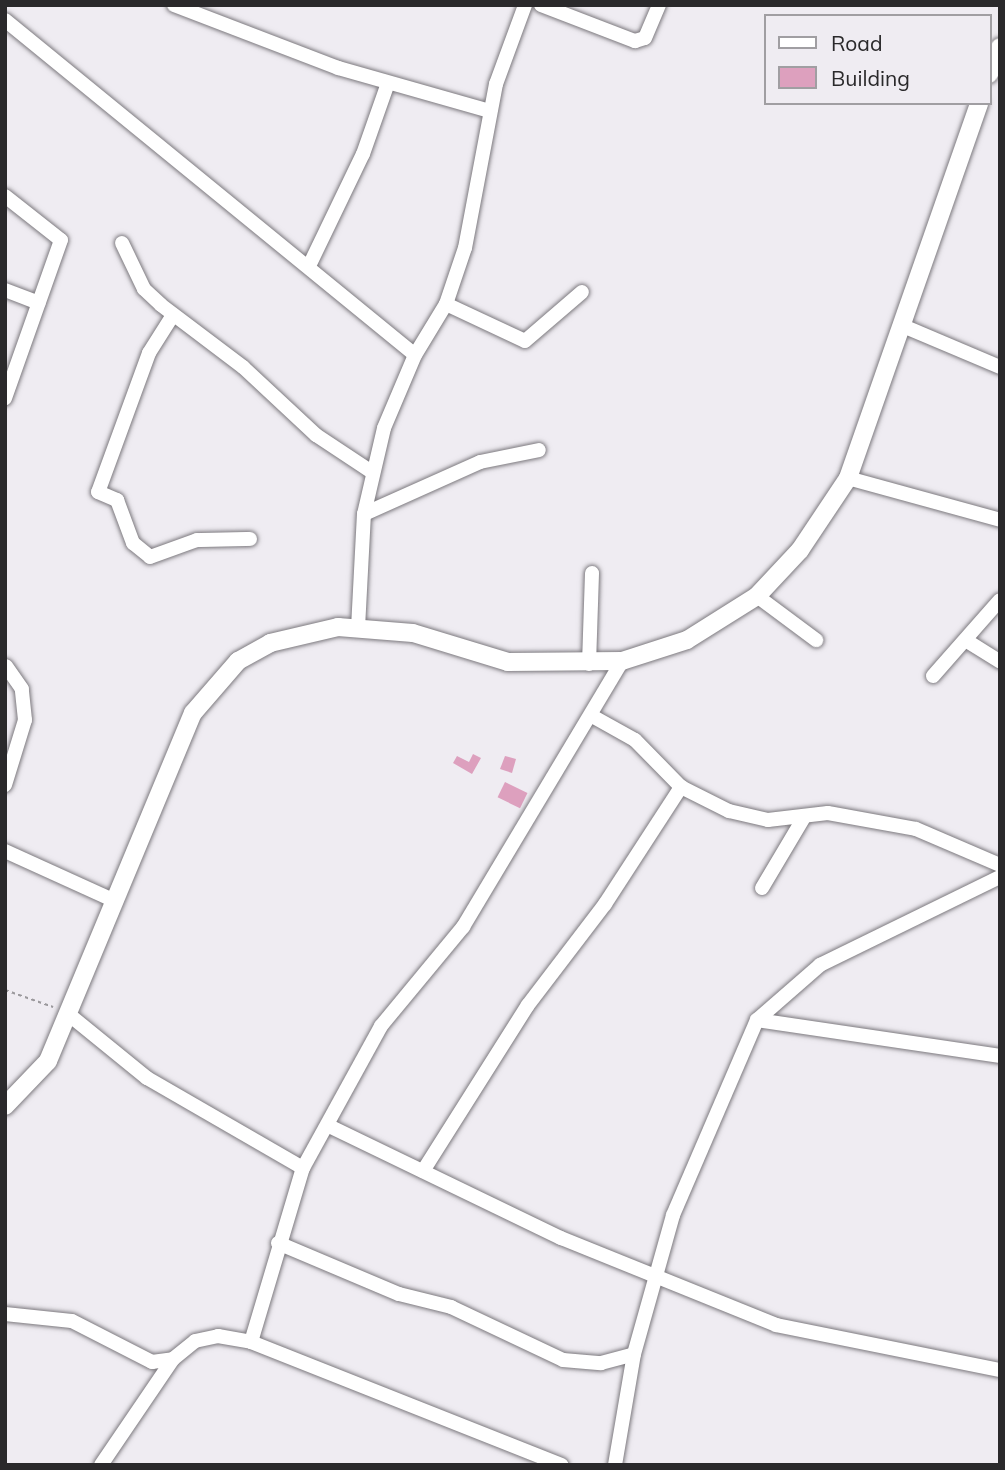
<!DOCTYPE html>
<html>
<head>
<meta charset="utf-8">
<style>
	body { margin:0 }
	#map { position:relative; width:1005px; height:1470px; overflow:hidden; background:#efecf2; font-family:Mulish,sans-serif }
	div>[style] { position:absolute }
	.building>* { inset:0; background:#dda0be; transform-origin:0 0 }
	.path>* { height:2px; margin-top:-1px; transform-origin:0; background:repeating-linear-gradient(90deg,#9b999d 0 3.5px,transparent 0 7px) }
	.roads { filter:drop-shadow(0 0 2px #7c797e) drop-shadow(0 0 2px #7c797e) }
	.minor>* { height:14px; margin:-7px; padding:0 7px; transform-origin:7px; border-radius:7px; background:#fff }
	.major>* { height:18px; margin:-9px; padding:0 9px; transform-origin:9px; border-radius:9px; background:#fff }
	span { translate:-50% -50%; white-space:nowrap; text-align:center; line-height:1.15; -webkit-text-stroke:6px #efecf2; paint-order:stroke }
	.frame { position:absolute; inset:0; border:7px solid #2a292b; pointer-events:none }
	.legend { position:absolute; left:764px; top:14px; width:228px; height:91px; box-sizing:border-box; background:#efecf2; border:2px solid #a09ea2; margin:0; padding:9px 12px; list-style:none; font-size:21px; color:#2a292b }
	.legend li { display:flex; align-items:center; gap:14px; height:35px }
	.legend b { width:35px; border:2px solid #a09ea2 }
</style>
</head>
<body>
<div id="map">
	<div class="building">
		<div style="clip-path:polygon(473px 754px,481px 758px,472px 774px,453px 763px,457px 756px,469px 762px)"></div>
		<div style="clip-path:polygon(505px 756px,516px 759px,512px 773px,500px 769px)"></div>
		<div style="left:505px;top:782px;width:25px;height:17px;rotate:26deg"></div>
	</div>
	<div class="path">
		<div style="left:5px;top:990px;width:51px;rotate:19.5deg"></div>
	</div>
	<div class="roads">
		<div class="minor">
			<div style="left:174px;top:5px;width:176px;rotate:21deg"></div>
			<div style="left:338px;top:68px;width:158px;rotate:15.8deg"></div>
			<div style="left:541px;top:5px;width:101px;rotate:21deg"></div>
			<div style="left:635px;top:41px;width:10px;rotate:-17deg"></div>
			<div style="left:645px;top:38px;width:36px;rotate:-67deg"></div>
			<div style="left:5px;top:20px;width:529px;rotate:39.25deg"></div>
			<div style="left:5px;top:196px;width:71px;rotate:38.2deg"></div>
			<div style="left:61px;top:240px;width:168px;rotate:109.5deg"></div>
			<div style="left:122px;top:243px;width:51px;rotate:64.4deg"></div>
			<div style="left:144px;top:289px;width:23px;rotate:43deg"></div>
			<div style="left:161px;top:305px;width:103px;rotate:37.1deg"></div>
			<div style="left:243px;top:367px;width:100px;rotate:43deg"></div>
			<div style="left:316px;top:435px;width:67px;rotate:33.5deg"></div>
			<div style="left:309px;top:266px;width:124px;rotate:-64.3deg"></div>
			<div style="left:363px;top:154px;width:75px;rotate:-70.6deg"></div>
			<div style="left:5px;top:290px;width:36px;rotate:21deg"></div>
			<div style="left:446px;top:304px;width:87px;rotate:25.1deg"></div>
			<div style="left:525px;top:341px;width:75px;rotate:-40.7deg"></div>
			<div style="left:173px;top:315px;width:45px;rotate:122.3deg"></div>
			<div style="left:149px;top:353px;width:148px;rotate:110.1deg"></div>
			<div style="left:98px;top:492px;width:21px;rotate:23deg"></div>
			<div style="left:117px;top:500px;width:46px;rotate:69.6deg"></div>
			<div style="left:133px;top:543px;width:22px;rotate:39deg"></div>
			<div style="left:150px;top:557px;width:50px;rotate:-19.9deg"></div>
			<div style="left:197px;top:540px;width:53px;rotate:-1.1deg"></div>
			<div style="left:903px;top:326px;width:105px;rotate:22.9deg"></div>
			<div style="left:848px;top:478px;width:158px;rotate:15.4deg"></div>
			<div style="left:364px;top:514px;width:127px;rotate:-24.1deg"></div>
			<div style="left:480px;top:462px;width:60px;rotate:-11.5deg"></div>
			<div style="left:757px;top:596px;width:74px;rotate:36.7deg"></div>
			<div style="left:358px;top:628px;width:114px;rotate:-87deg"></div>
			<div style="left:364px;top:514px;width:88px;rotate:-76.9deg"></div>
			<div style="left:384px;top:428px;width:79px;rotate:-67deg"></div>
			<div style="left:415px;top:355px;width:60px;rotate:-58.7deg"></div>
			<div style="left:446px;top:304px;width:59px;rotate:-71.3deg"></div>
			<div style="left:465px;top:248px;width:167px;rotate:-79.3deg"></div>
			<div style="left:496px;top:84px;width:84px;rotate:-69.8deg"></div>
			<div style="left:967px;top:641px;width:39px;rotate:32deg"></div>
			<div style="left:589px;top:664px;width:91px;rotate:-88.1deg"></div>
			<div style="left:933px;top:676px;width:101px;rotate:-48.6deg"></div>
			<div style="left:592px;top:716px;width:49px;rotate:29.2deg"></div>
			<div style="left:635px;top:740px;width:66px;rotate:45.6deg"></div>
			<div style="left:681px;top:787px;width:54px;rotate:26.6deg"></div>
			<div style="left:729px;top:811px;width:40px;rotate:13deg"></div>
			<div style="left:768px;top:820px;width:60px;rotate:-6.7deg"></div>
			<div style="left:828px;top:813px;width:89px;rotate:10.3deg"></div>
			<div style="left:916px;top:829px;width:91px;rotate:23.2deg"></div>
			<div style="left:5px;top:785px;width:68px;rotate:-72.9deg"></div>
			<div style="left:25px;top:720px;width:31px;rotate:-96deg"></div>
			<div style="left:22px;top:689px;width:28px;rotate:-125deg"></div>
			<div style="left:5px;top:851px;width:119px;rotate:24.4deg"></div>
			<div style="left:762px;top:888px;width:80px;rotate:-59.3deg"></div>
			<div style="left:67px;top:1013px;width:103px;rotate:39.1deg"></div>
			<div style="left:147px;top:1078px;width:180px;rotate:30deg"></div>
			<div style="left:757px;top:1020px;width:246px;rotate:8.4deg"></div>
			<div style="left:329px;top:1126px;width:258px;rotate:25.8deg"></div>
			<div style="left:561px;top:1238px;width:232px;rotate:22deg"></div>
			<div style="left:776px;top:1325px;width:228px;rotate:11.4deg"></div>
			<div style="left:423px;top:1171px;width:196px;rotate:-57.7deg"></div>
			<div style="left:528px;top:1005px;width:127px;rotate:-52.7deg"></div>
			<div style="left:605px;top:904px;width:140px;rotate:-57deg"></div>
			<div style="left:278px;top:1243px;width:131px;rotate:22.9deg"></div>
			<div style="left:399px;top:1294px;width:54px;rotate:14deg"></div>
			<div style="left:451px;top:1307px;width:124px;rotate:25.3deg"></div>
			<div style="left:563px;top:1360px;width:38px;rotate:5deg"></div>
			<div style="left:601px;top:1363px;width:34px;rotate:-15deg"></div>
			<div style="left:5px;top:1314px;width:67px;rotate:6deg"></div>
			<div style="left:72px;top:1321px;width:90px;rotate:27.1deg"></div>
			<div style="left:152px;top:1362px;width:21px;rotate:-8deg"></div>
			<div style="left:251px;top:1342px;width:182px;rotate:-73.4deg"></div>
			<div style="left:303px;top:1168px;width:162px;rotate:-61.2deg"></div>
			<div style="left:381px;top:1026px;width:129px;rotate:-50.4deg"></div>
			<div style="left:463px;top:927px;width:310px;rotate:-59.1deg"></div>
			<div style="left:101px;top:1465px;width:128px;rotate:-55.8deg"></div>
			<div style="left:173px;top:1359px;width:28px;rotate:-39deg"></div>
			<div style="left:195px;top:1341px;width:24px;rotate:-12deg"></div>
			<div style="left:218px;top:1336px;width:34px;rotate:10deg"></div>
			<div style="left:251px;top:1342px;width:334px;rotate:21.6deg"></div>
			<div style="left:615px;top:1465px;width:113px;rotate:-80.3deg"></div>
			<div style="left:634px;top:1354px;width:144px;rotate:-74.3deg"></div>
			<div style="left:673px;top:1215px;width:212px;rotate:-66.7deg"></div>
			<div style="left:757px;top:1020px;width:84px;rotate:-41.1deg"></div>
			<div style="left:820px;top:965px;width:200px;rotate:-26.1deg"></div>
		</div>
		<div class="major">
			<div style="left:989px;top:74px;width:29px;rotate:-68deg"></div>
			<div style="left:5px;top:1106px;width:62px;rotate:-46.3deg"></div>
			<div style="left:48px;top:1061px;width:377px;rotate:-67.4deg"></div>
			<div style="left:193px;top:713px;width:69px;rotate:-49.1deg"></div>
			<div style="left:238px;top:661px;width:37px;rotate:-29deg"></div>
			<div style="left:270px;top:643px;width:70px;rotate:-13.2deg"></div>
			<div style="left:338px;top:627px;width:75px;rotate:4.6deg"></div>
			<div style="left:413px;top:633px;width:99px;rotate:17deg"></div>
			<div style="left:508px;top:662px;width:114px;rotate:-0.5deg"></div>
			<div style="left:622px;top:661px;width:68px;rotate:-17.9deg"></div>
			<div style="left:687px;top:640px;width:83px;rotate:-32.2deg"></div>
			<div style="left:757px;top:596px;width:63px;rotate:-46.9deg"></div>
			<div style="left:800px;top:550px;width:87px;rotate:-56.3deg"></div>
			<div style="left:848px;top:478px;width:397px;rotate:-70.7deg"></div>
		</div>
	</div>
	<div class="frame"></div>
	<ul class="legend">
	<li><b style="height:9px;background:#fff"></b>Road</li>
	<li><b style="height:19px;background:#dda0be"></b>Building</li>
	</ul>
</div>
</body>
</html>
